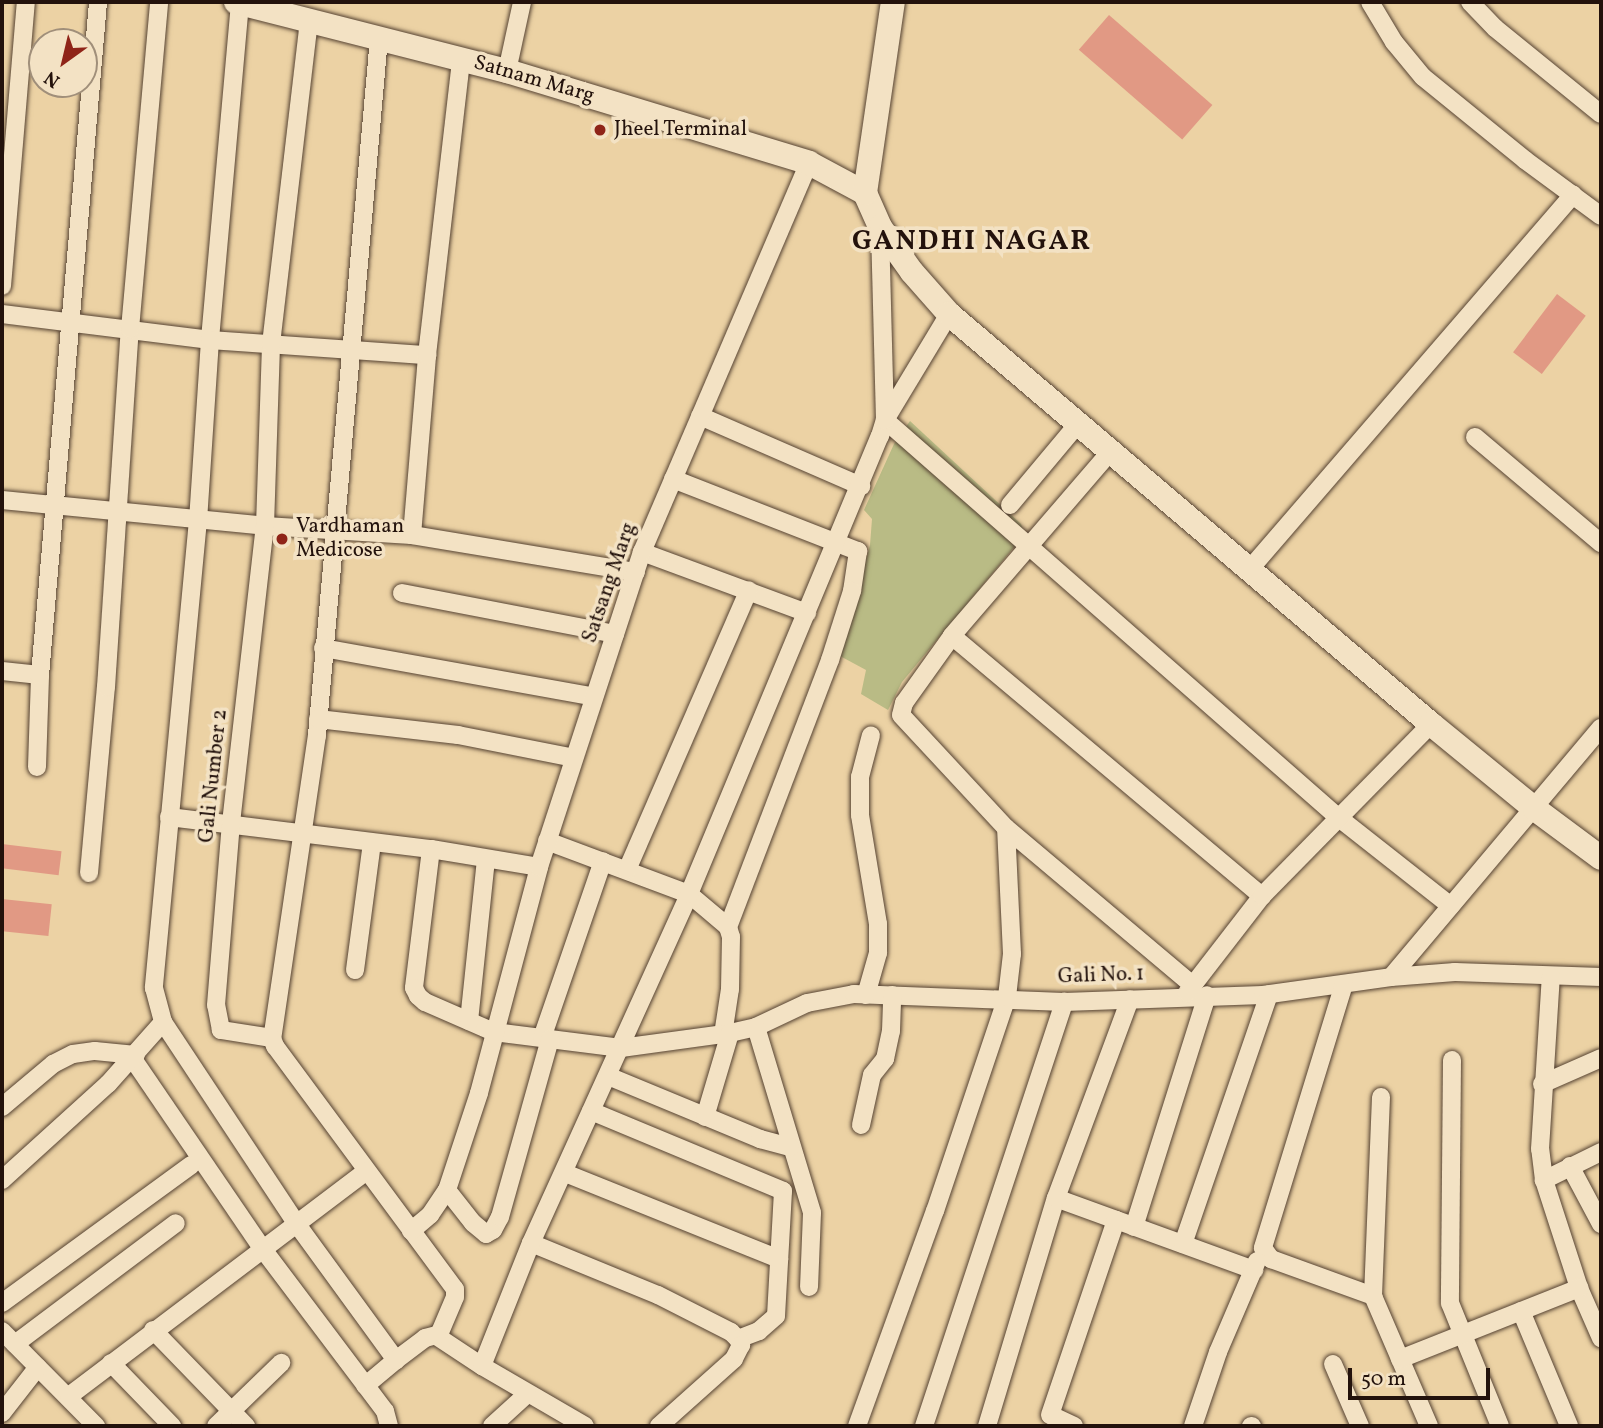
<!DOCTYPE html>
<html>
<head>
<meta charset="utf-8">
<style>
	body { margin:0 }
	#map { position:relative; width:1603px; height:1428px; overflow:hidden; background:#ecd2a4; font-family:Vollkorn,serif }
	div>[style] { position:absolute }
	.green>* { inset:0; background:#b9bb85 }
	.building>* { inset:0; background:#e19984; transform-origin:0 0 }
	.roads { filter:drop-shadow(0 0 2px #554232) drop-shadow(0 0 2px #554232) }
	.street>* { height:18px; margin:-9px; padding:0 9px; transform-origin:9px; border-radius:9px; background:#f3e2c4 }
	.secondary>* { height:24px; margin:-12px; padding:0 12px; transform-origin:12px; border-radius:12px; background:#f3e2c4 }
	.dots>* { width:19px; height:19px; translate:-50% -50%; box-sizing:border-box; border:4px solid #f3e2c4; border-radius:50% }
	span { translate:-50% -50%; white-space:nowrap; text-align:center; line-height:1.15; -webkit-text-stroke:7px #f3e2c4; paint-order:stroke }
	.street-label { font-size:21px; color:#23120c }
	.poi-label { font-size:21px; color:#23120c }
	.left { translate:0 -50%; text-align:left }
	.district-label { font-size:28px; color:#23120c; font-weight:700; letter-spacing:2px }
	.frame { position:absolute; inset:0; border:4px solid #23120c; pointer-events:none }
	.north { position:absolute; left:28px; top:28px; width:70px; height:70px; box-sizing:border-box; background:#f3e2c4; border:2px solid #a08f7a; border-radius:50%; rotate:214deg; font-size:19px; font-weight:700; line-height:28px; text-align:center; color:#23120c }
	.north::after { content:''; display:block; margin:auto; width:24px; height:32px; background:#8f2418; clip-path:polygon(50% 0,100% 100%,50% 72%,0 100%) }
	.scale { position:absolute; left:1348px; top:1368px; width:142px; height:32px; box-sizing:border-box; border:4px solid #23120c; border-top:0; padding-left:9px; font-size:21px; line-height:24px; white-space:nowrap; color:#23120c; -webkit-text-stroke:5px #f3e2c4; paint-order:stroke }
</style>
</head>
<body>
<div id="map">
	<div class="green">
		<div style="clip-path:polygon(910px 421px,1021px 524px,1025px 534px,902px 682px,888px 710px,861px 694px,866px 670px,840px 656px,870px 545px,872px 519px,864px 510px,894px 444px)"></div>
	</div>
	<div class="building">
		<div style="left:1109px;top:15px;width:137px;height:46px;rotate:41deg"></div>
		<div style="left:1557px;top:294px;width:36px;height:73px;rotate:37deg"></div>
		<div style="left:2px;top:844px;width:60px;height:24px;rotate:7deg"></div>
		<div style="left:2px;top:899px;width:50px;height:32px;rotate:6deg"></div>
	</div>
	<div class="roads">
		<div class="street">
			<div style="left:1370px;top:2px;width:47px;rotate:59deg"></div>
			<div style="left:1394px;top:42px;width:45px;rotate:50.4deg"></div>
			<div style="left:1423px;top:77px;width:132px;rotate:39.1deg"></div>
			<div style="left:1525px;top:160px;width:94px;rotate:36.4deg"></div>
			<div style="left:1470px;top:2px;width:36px;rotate:46deg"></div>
			<div style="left:1495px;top:28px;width:136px;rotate:39.1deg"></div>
			<div style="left:240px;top:3px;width:338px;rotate:95.1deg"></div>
			<div style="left:210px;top:340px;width:180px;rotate:93.8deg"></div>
			<div style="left:198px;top:520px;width:470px;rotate:95.4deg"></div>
			<div style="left:154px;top:988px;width:35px;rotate:75deg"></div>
			<div style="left:163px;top:1022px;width:241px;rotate:56.5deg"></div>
			<div style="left:296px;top:1223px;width:170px;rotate:53.9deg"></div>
			<div style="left:396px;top:1360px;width:40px;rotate:140deg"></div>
			<div style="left:379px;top:38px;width:700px;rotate:95.08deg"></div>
			<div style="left:317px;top:735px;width:306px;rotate:98.4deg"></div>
			<div style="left:272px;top:1038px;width:9px;rotate:69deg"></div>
			<div style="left:275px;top:1046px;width:302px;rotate:53.5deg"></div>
			<div style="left:455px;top:1289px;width:8px;rotate:90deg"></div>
			<div style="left:455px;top:1297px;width:43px;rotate:113deg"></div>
			<div style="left:438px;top:1337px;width:53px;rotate:33.4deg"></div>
			<div style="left:482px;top:1366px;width:119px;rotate:30.2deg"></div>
			<div style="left:507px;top:71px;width:71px;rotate:-77.7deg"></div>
			<div style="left:2px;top:286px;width:285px;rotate:-85.2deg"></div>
			<div style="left:2px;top:314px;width:210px;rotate:7.1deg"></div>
			<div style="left:210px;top:340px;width:218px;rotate:4deg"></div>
			<div style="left:949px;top:314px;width:124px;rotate:121.1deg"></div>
			<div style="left:885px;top:420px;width:604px;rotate:41.24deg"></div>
			<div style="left:1339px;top:818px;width:142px;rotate:38.2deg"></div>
			<div style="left:700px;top:416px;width:176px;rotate:23.5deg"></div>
			<div style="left:1475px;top:437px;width:165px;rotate:40.1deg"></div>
			<div style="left:1110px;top:452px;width:243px;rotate:130.7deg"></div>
			<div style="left:952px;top:636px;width:82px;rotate:125.6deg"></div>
			<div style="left:904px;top:703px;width:12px;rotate:104deg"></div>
			<div style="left:901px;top:715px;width:154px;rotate:47.1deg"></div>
			<div style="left:1006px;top:828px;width:242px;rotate:40.1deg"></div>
			<div style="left:673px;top:479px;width:199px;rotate:21.3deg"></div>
			<div style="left:858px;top:551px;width:40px;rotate:98.5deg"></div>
			<div style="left:852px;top:591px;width:72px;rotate:107.7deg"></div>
			<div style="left:830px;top:660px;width:286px;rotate:110.9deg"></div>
			<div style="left:2px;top:500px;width:264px;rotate:5.6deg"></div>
			<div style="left:265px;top:526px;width:147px;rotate:3.5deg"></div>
			<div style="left:412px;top:535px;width:227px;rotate:9.4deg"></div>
			<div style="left:1010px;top:505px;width:104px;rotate:-50.1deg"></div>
			<div style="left:412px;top:535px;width:181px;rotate:-85.2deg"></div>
			<div style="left:427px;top:355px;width:298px;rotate:-83.4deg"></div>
			<div style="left:642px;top:552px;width:176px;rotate:20.3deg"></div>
			<div style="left:1249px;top:570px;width:496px;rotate:-49.2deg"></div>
			<div style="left:402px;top:593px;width:217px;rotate:10.9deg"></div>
			<div style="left:952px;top:636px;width:405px;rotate:40deg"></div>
			<div style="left:323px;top:648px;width:275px;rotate:10.2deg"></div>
			<div style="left:2px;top:671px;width:38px;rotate:6deg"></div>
			<div style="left:318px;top:719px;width:141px;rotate:6.5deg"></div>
			<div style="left:458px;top:735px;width:118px;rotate:11.2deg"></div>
			<div style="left:37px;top:767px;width:92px;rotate:-88.1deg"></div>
			<div style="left:40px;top:675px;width:675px;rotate:-85.07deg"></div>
			<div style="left:169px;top:817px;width:264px;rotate:7deg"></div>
			<div style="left:431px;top:849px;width:109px;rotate:9.5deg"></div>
			<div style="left:547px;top:841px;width:152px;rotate:20.5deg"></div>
			<div style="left:689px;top:894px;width:51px;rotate:40.2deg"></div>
			<div style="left:728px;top:927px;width:10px;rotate:73deg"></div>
			<div style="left:731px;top:937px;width:52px;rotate:91.1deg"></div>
			<div style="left:730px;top:989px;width:47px;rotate:98.7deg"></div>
			<div style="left:431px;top:849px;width:140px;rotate:97deg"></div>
			<div style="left:414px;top:988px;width:9px;rotate:63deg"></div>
			<div style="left:418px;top:996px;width:9px;rotate:41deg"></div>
			<div style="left:425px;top:1002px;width:75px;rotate:23.5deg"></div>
			<div style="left:494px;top:1032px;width:128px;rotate:7.2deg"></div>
			<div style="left:621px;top:1048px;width:110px;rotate:-7.8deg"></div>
			<div style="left:730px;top:1033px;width:27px;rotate:-13deg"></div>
			<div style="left:756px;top:1027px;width:56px;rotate:-25.2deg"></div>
			<div style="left:807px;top:1003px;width:48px;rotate:-10.8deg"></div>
			<div style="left:854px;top:994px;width:210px;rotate:2.2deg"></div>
			<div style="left:1064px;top:1002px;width:199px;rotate:-2deg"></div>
			<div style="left:1263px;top:995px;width:129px;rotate:-8deg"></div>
			<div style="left:1391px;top:977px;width:326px;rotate:-49.9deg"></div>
			<div style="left:627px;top:870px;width:305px;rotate:-66.5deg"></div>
			<div style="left:89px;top:873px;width:187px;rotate:-84.8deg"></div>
			<div style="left:106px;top:687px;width:359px;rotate:-86.2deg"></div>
			<div style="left:130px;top:329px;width:328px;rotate:-84.9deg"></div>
			<div style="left:355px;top:970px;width:128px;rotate:-82.4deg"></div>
			<div style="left:1391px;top:977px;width:64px;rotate:-4.5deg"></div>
			<div style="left:1455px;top:972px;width:146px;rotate:2deg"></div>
			<div style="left:1344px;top:984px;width:276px;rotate:107.1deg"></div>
			<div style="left:1263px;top:1248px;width:14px;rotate:54deg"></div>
			<div style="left:1271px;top:1259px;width:109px;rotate:19.9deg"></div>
			<div style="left:1187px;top:993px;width:123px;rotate:-52.3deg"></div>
			<div style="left:1262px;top:896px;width:241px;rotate:-45.5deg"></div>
			<div style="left:866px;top:995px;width:44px;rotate:-74.1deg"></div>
			<div style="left:878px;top:953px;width:29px;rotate:-90deg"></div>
			<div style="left:878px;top:924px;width:110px;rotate:-99.4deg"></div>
			<div style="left:860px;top:815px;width:38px;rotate:-90deg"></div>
			<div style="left:860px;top:777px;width:43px;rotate:-75.3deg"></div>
			<div style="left:469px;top:1021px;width:163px;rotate:-84deg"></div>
			<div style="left:756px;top:1027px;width:194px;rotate:73.2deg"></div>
			<div style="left:812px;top:1213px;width:74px;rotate:92.3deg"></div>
			<div style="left:272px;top:1038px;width:52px;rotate:-171.1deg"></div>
			<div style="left:221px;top:1030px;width:25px;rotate:-101deg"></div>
			<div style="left:216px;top:1005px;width:183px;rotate:-85.3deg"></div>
			<div style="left:231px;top:823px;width:299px;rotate:-83.5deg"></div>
			<div style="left:265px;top:526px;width:182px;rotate:-88.1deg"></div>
			<div style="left:271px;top:344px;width:326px;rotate:-83.3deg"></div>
			<div style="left:542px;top:1038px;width:187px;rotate:-71deg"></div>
			<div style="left:133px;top:1059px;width:229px;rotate:55.7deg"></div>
			<div style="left:262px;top:1248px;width:204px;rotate:53deg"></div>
			<div style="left:385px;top:1411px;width:16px;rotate:75deg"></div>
			<div style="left:1452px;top:1060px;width:243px;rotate:90.5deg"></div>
			<div style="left:1450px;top:1303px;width:133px;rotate:67.9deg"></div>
			<div style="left:608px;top:1076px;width:165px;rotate:22.5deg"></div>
			<div style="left:760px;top:1139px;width:31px;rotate:15deg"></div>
			<div style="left:1542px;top:1084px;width:64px;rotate:-23.8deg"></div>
			<div style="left:1381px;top:1097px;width:199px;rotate:92.3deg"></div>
			<div style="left:1373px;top:1296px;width:142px;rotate:66.7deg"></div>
			<div style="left:2px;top:1107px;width:67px;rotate:-40.1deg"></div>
			<div style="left:53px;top:1064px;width:22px;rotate:-27deg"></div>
			<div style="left:73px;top:1054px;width:22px;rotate:-8deg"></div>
			<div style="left:95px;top:1051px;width:41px;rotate:5.6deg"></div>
			<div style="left:591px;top:1111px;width:208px;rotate:22.6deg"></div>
			<div style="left:783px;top:1191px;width:125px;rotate:93.2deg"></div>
			<div style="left:776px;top:1316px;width:23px;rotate:139deg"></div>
			<div style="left:759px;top:1331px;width:22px;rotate:159deg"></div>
			<div style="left:705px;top:1117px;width:88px;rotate:-73.4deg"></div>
			<div style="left:861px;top:1125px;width:51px;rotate:-77.6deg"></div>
			<div style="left:872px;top:1075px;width:21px;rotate:-51deg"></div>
			<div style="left:885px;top:1059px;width:29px;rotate:-78deg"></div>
			<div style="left:891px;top:1031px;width:36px;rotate:-88deg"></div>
			<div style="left:1601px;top:1152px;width:64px;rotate:153.8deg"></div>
			<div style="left:1544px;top:1180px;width:114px;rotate:72deg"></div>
			<div style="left:1579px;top:1288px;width:55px;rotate:66.3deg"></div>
			<div style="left:1570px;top:1166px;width:66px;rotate:61.9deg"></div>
			<div style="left:565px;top:1173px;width:231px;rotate:21.9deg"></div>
			<div style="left:2px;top:1180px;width:143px;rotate:-42.2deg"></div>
			<div style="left:108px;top:1084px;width:83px;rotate:-48.4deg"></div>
			<div style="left:1544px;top:1180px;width:31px;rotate:-97deg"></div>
			<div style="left:1540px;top:1149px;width:173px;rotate:-86.4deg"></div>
			<div style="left:447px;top:1190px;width:42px;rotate:51.8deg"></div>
			<div style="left:473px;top:1223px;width:17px;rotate:40deg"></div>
			<div style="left:486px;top:1234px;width:8px;rotate:-30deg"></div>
			<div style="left:493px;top:1230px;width:15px;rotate:-62deg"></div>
			<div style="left:500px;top:1217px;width:185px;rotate:-74.3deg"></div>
			<div style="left:1056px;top:1198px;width:211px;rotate:20deg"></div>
			<div style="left:1134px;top:1227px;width:243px;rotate:-72.5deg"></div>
			<div style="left:411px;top:1231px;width:25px;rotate:-40deg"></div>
			<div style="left:430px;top:1215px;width:30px;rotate:-56deg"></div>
			<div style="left:447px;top:1190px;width:102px;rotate:-71.7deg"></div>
			<div style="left:479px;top:1093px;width:234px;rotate:-75.1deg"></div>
			<div style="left:539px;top:867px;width:331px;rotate:-71.9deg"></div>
			<div style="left:642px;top:552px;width:423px;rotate:-66.8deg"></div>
			<div style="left:531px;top:1243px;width:137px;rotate:22.3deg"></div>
			<div style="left:658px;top:1295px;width:82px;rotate:26.9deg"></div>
			<div style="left:731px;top:1332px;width:10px;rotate:45deg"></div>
			<div style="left:738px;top:1339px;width:7px;rotate:63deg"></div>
			<div style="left:741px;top:1345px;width:16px;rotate:117deg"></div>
			<div style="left:734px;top:1359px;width:101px;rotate:138.2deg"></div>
			<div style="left:1183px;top:1244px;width:264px;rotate:-71deg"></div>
			<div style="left:2px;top:1303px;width:234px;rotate:-36.1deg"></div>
			<div style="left:1521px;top:1311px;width:125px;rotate:67.3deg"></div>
			<div style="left:153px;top:1330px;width:134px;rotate:45.9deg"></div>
			<div style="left:2px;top:1331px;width:134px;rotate:45.3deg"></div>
			<div style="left:15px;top:1344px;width:201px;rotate:-36.9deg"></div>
			<div style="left:1400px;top:1359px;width:193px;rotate:-21.6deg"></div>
			<div style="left:396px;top:1360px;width:36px;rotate:-37deg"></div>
			<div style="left:425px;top:1338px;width:12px;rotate:-14deg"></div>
			<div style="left:111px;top:1363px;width:88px;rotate:45.9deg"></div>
			<div style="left:1333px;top:1364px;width:68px;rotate:66.5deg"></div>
			<div style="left:482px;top:1366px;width:132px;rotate:-68.3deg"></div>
			<div style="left:531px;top:1243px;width:383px;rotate:-65.6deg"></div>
			<div style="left:689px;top:894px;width:496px;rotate:-67.4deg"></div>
			<div style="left:880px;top:436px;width:17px;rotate:-73deg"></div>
			<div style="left:885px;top:420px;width:193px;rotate:-91.5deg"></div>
			<div style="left:69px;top:1396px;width:373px;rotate:-37.1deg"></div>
			<div style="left:2px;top:1413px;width:58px;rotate:-52deg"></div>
			<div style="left:216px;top:1426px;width:91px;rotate:-44.1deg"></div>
			<div style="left:492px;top:1426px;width:47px;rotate:-42.4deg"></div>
			<div style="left:857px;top:1426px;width:229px;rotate:-70.1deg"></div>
			<div style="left:935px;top:1211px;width:226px;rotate:-71.4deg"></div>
			<div style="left:1007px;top:997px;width:43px;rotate:-83.4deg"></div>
			<div style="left:1012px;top:954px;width:126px;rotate:-92.7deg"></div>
			<div style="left:924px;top:1426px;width:447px;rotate:-71.7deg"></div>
			<div style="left:987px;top:1426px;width:238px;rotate:-73.2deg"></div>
			<div style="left:1056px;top:1198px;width:212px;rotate:-69.6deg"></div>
			<div style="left:1074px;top:1426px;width:26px;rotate:-155deg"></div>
			<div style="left:1050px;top:1415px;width:206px;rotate:-71.3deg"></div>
			<div style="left:1193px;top:1426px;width:78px;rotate:-71.3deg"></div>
			<div style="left:1218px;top:1352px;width:99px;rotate:-66.8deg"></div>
			<div style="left:1251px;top:1426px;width:1px"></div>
		</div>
		<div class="secondary">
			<div style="left:236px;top:2px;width:280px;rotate:14.3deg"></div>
			<div style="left:507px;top:71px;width:316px;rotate:16.9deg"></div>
			<div style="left:809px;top:163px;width:64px;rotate:28.2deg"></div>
			<div style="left:865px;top:193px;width:37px;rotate:66deg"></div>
			<div style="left:880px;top:227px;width:55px;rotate:54.6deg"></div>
			<div style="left:912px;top:272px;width:56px;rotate:48.6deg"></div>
			<div style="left:949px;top:314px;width:633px;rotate:40.39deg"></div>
			<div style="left:1431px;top:724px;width:134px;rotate:39.3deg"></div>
			<div style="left:1535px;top:809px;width:82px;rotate:36.6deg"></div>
			<div style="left:865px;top:193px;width:193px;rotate:-81.7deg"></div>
		</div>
	</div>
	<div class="dots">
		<div style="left:600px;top:130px;background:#8f2418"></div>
		<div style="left:282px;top:539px;background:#8f2418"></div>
	</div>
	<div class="street-label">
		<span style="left:534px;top:80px;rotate:16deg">Satnam Marg</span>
		<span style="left:610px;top:583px;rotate:-71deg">Satsang Marg</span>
		<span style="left:214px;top:776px;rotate:-84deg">Gali Number 2</span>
		<span style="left:1101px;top:976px;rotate:-2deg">Gali No. 1</span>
	</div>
	<div class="poi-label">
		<span class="left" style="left:614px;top:130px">Jheel Terminal</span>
		<span class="left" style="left:296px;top:539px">Vardhaman<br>Medicose</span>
	</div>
	<div class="district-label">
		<span style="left:972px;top:242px">GANDHI NAGAR</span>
	</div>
	<div class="frame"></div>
	<div class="north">N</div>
	<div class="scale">50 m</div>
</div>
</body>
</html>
